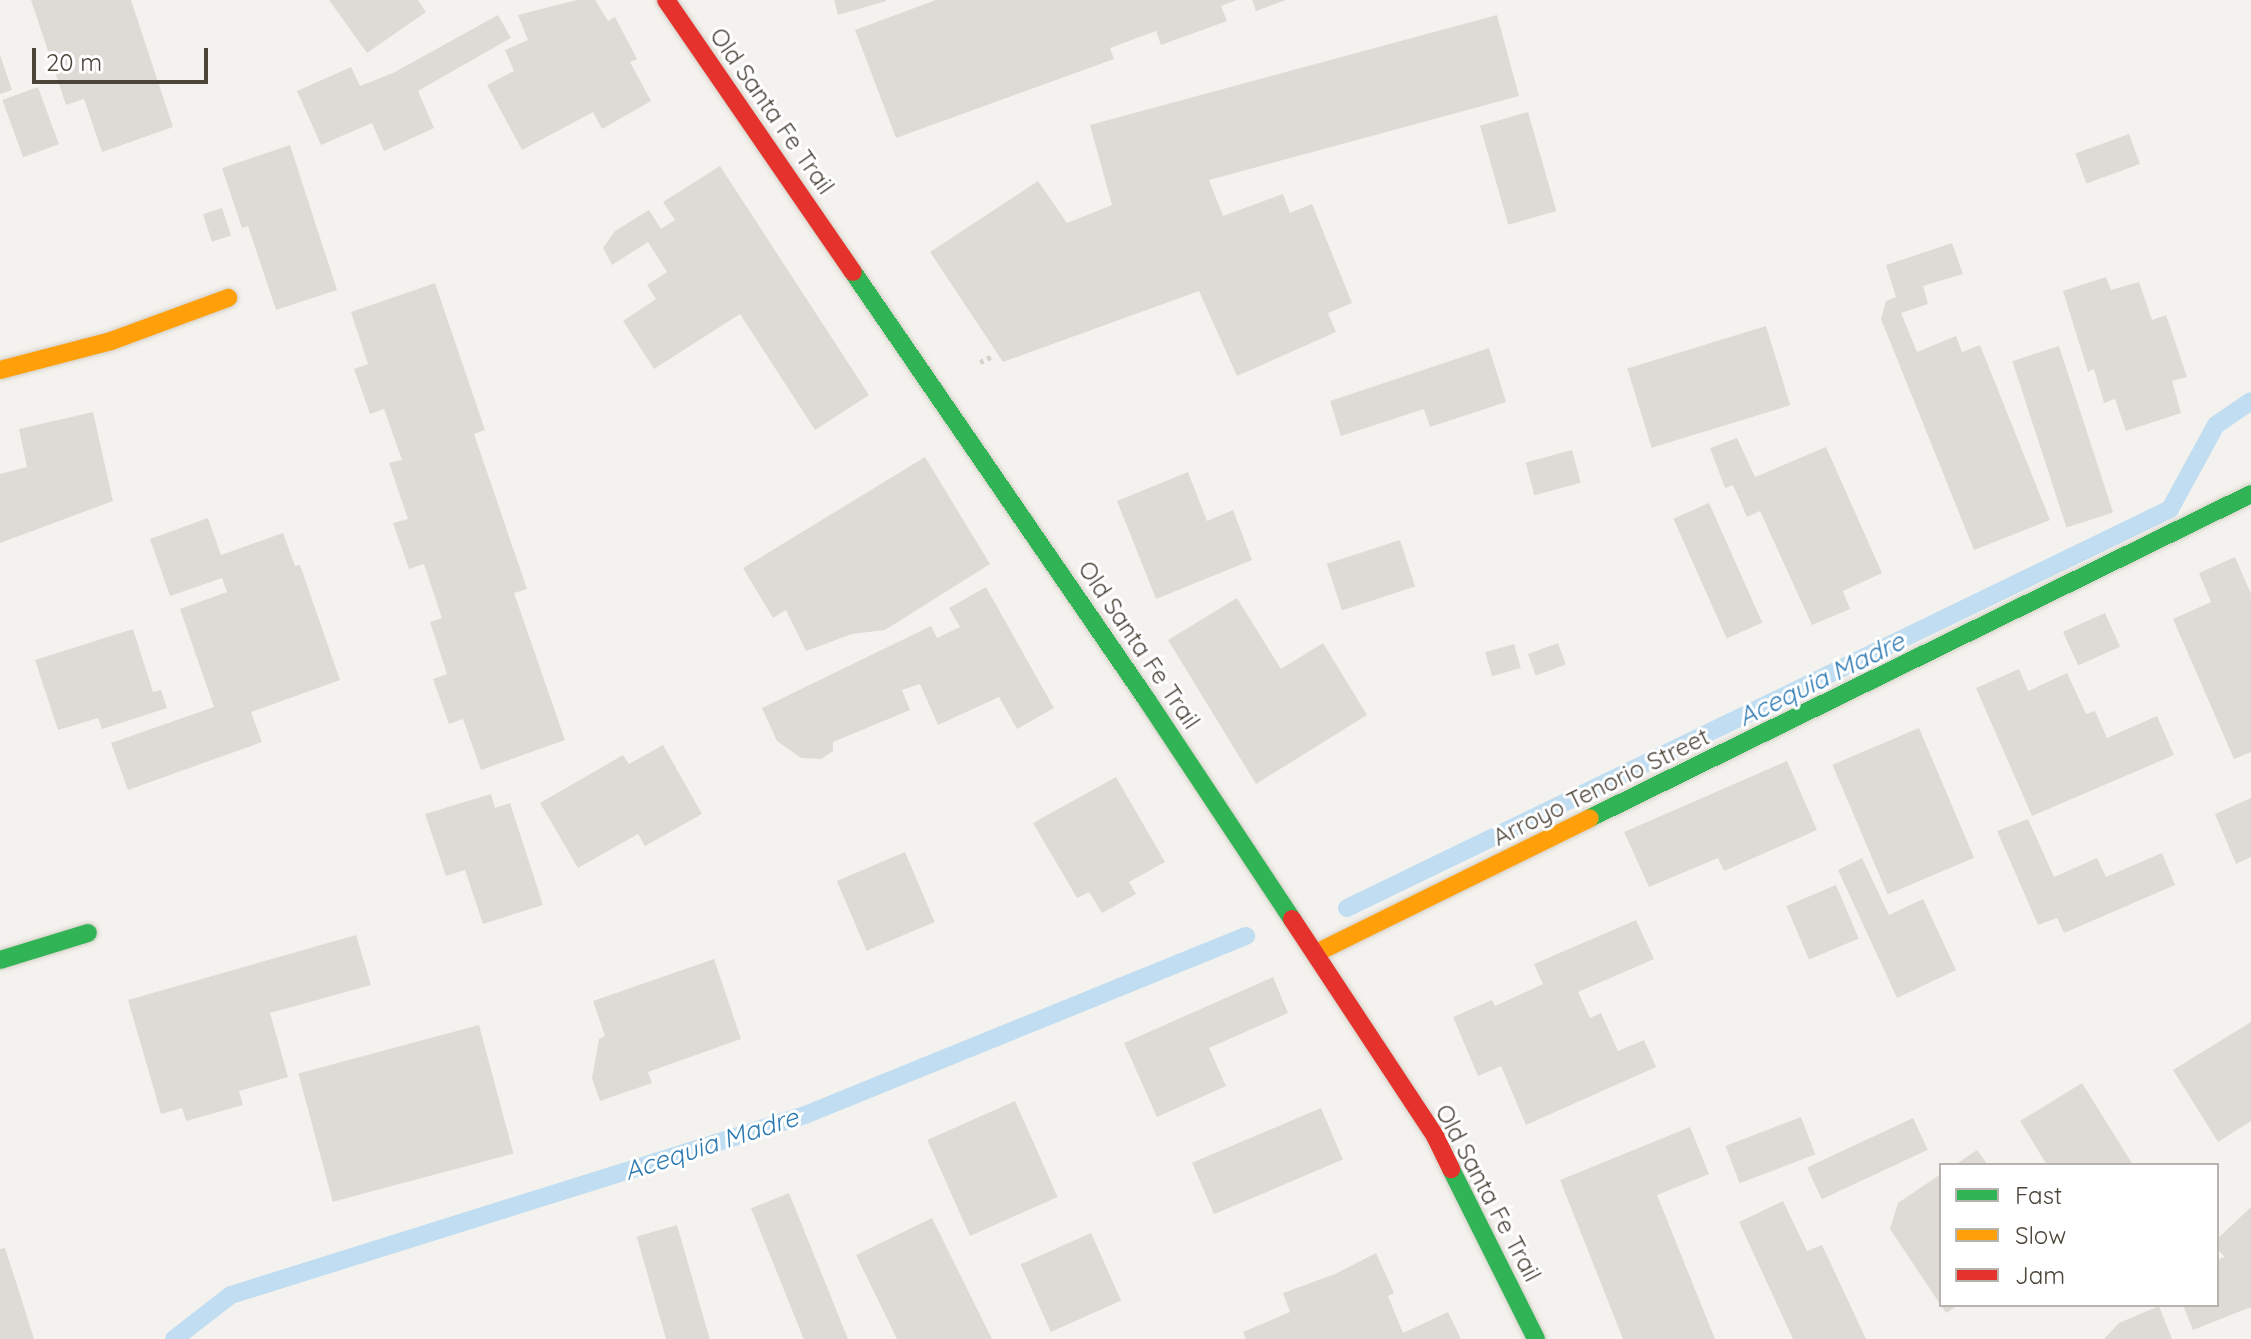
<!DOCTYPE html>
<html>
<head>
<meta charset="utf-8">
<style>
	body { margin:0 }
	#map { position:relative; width:2251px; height:1339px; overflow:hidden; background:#f4f2ee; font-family:Quicksand,sans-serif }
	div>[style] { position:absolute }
	.stream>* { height:18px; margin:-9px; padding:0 9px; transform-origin:9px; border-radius:9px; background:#c0ddf1 }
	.building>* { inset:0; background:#dedbd6; transform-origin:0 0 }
	.path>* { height:5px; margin-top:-2.5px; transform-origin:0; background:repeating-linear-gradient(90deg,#d3d2cc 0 4px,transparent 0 8px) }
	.roads { filter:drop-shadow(0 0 2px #d3cfc5) drop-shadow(0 0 2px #d3cfc5) }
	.fast>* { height:18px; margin:-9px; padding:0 9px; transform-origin:9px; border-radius:9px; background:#30b455 }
	.slow>* { height:18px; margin:-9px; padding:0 9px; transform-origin:9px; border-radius:9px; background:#ff9f0a }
	.jam>* { height:18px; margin:-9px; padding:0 9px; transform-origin:9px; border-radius:9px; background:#e5322d }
	span { translate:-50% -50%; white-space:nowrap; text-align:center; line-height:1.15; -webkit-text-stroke:6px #fff; paint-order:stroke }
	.street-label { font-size:24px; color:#4b4439 }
	.water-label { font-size:26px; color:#2e7ab2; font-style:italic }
	.legend { position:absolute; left:1939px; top:1163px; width:280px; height:144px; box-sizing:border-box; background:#fff; border:2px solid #b7b4b0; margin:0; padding:10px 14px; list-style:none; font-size:24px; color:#4b4439 }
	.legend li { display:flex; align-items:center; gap:16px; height:40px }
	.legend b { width:40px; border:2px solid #b7b4b0 }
	.scale { position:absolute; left:32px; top:48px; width:176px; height:36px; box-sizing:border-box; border:4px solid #4b4439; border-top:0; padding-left:10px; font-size:24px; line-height:28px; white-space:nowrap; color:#4b4439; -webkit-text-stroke:6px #fff; paint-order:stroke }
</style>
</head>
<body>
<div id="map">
	<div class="stream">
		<div style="left:1347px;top:908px;width:915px;rotate:-25.86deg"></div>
		<div style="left:2170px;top:509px;width:96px;rotate:-61.3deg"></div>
		<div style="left:2216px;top:425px;width:42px;rotate:-34.4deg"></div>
		<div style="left:174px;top:1339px;width:72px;rotate:-37.7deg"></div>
		<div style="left:231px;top:1295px;width:602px;rotate:-17.41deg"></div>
		<div style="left:805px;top:1115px;width:476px;rotate:-22.1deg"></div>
	</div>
	<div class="building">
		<div style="clip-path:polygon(31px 0,131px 0,173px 127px,102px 152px,84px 99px,66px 105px)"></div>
		<div style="clip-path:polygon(329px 0,418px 0,426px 12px,367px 53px)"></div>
		<div style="clip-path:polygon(577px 0,595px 0,608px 21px,615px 17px,637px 59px,630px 62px,651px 101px,602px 129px,593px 112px,522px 150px,487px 85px,514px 71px,505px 50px,528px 40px,518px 15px)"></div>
		<div style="clip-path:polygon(834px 0,886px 0,886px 1px,838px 15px)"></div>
		<div style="clip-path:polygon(936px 0,1237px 0,1221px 6px,1227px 21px,1161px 45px,1156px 31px,1110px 48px,1114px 59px,896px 138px,855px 30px)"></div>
		<div style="clip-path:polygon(1252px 0,1286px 0,1256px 11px)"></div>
		<div style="clip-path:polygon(498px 15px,511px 38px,418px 91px,434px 128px,384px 151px,372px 123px,321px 145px,297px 91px,351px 67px,360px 86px,393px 73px)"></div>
		<div style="clip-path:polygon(1497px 15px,1519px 96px,1209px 180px,1223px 216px,1283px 194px,1290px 213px,1312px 204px,1352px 303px,1328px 313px,1336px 332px,1237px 376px,1199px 291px,1003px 362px,930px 252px,1038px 181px,1067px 223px,1112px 205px,1090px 125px)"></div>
		<div style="clip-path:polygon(0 55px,12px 90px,0 94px)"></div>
		<div style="left:38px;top:87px;width:61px;height:38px;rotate:70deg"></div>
		<div style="left:1528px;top:112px;width:103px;height:50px;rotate:74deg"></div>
		<div style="left:2129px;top:134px;width:32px;height:57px;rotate:70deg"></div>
		<div style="clip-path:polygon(290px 145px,337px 290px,276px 310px,248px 226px,242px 228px,222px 168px)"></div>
		<div style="clip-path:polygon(720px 166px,869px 395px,815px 430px,740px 314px,654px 369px,623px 321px,656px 299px,647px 285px,667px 272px,648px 242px,612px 265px,603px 248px,615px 231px,649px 210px,661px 229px,675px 220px,663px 202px)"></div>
		<div style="left:222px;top:208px;width:29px;height:20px;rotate:72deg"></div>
		<div style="clip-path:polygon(1952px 243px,1963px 274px,1923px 286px,1928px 304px,1901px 313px,1917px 352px,1956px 336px,1962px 352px,1980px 345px,2050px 520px,1974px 550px,1881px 319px,1886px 301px,1896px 297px,1886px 265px)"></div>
		<div style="clip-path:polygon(2106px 277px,2111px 290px,2139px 282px,2152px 320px,2166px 315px,2187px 377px,2172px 381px,2181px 413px,2126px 431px,2115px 399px,2104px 403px,2094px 369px,2088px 372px,2063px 291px)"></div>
		<div style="clip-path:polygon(435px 283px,485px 430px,474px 434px,527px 589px,514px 593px,565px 740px,481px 770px,463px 719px,449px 724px,433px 679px,447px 674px,430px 622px,442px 618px,424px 564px,409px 569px,393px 523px,408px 519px,389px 463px,402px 460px,384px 409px,370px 414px,354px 369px,368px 364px,351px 312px)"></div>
		<div style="left:1766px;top:326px;width:83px;height:145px;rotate:73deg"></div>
		<div style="left:2059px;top:346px;width:175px;height:49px;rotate:72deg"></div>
		<div style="clip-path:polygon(1489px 348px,1506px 402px,1430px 427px,1424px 409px,1341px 436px,1330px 401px)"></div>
		<div style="clip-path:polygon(93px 412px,113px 501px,0 543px,0 474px,27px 467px,19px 429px)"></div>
		<div style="clip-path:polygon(1737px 438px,1755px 477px,1826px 447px,1882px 573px,1843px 591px,1850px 609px,1812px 625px,1760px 511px,1747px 517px,1733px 485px,1725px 488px,1710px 448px)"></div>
		<div style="left:1572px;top:450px;width:34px;height:48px;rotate:75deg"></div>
		<div style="clip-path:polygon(925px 457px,990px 564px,885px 630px,852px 634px,806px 651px,786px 610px,773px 618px,743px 568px)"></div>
		<div style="clip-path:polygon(1188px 472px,1207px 521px,1233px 510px,1252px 560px,1156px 599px,1117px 501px)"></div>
		<div style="left:1709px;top:503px;width:131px;height:39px;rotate:66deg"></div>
		<div style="clip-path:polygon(208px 518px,221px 555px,283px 533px,295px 566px,300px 565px,340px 680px,251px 712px,262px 742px,128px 790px,111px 743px,214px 707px,180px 609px,227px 592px,222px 578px,170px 596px,150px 539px)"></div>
		<div style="left:1400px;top:540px;width:49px;height:77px;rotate:72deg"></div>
		<div style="clip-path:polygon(2235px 557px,2251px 594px,2251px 752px,2234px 759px,2173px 619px,2211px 602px,2199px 573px)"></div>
		<div style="clip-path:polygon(986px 587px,1054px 708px,1017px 729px,999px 697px,938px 725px,920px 684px,902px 690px,910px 710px,833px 742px,833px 751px,821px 759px,801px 758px,777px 741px,762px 708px,931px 626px,937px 638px,960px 627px,949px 608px)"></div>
		<div style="clip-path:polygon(1237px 598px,1281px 669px,1323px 643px,1367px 715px,1256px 784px,1168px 640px)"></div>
		<div style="left:2105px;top:613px;width:37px;height:46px;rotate:66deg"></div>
		<div style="clip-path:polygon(133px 629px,153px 692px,161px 690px,167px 708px,102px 729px,98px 718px,58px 730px,35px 660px)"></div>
		<div style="left:1558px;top:643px;width:23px;height:32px;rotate:70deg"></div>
		<div style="left:1514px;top:644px;width:25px;height:30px;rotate:74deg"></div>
		<div style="clip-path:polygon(2019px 669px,2028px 691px,2067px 673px,2086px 714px,2095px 711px,2107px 738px,2157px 716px,2174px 755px,2032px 816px,1976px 688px)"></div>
		<div style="left:1919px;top:728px;width:141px;height:94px;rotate:67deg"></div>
		<div style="clip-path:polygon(663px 745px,702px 814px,645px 846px,638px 834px,578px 868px,540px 803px,623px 755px,629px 764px)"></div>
		<div style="clip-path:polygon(1787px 761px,1817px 830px,1724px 871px,1718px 858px,1649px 887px,1624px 832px)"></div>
		<div style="clip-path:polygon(1116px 777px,1165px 862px,1129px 882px,1136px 894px,1102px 913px,1089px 892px,1077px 898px,1033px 823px)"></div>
		<div style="clip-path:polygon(491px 794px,495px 808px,510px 803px,543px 905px,483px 924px,465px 870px,446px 876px,425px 814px)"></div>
		<div style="clip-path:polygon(2251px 798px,2251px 857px,2236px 864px,2215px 814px)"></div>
		<div style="clip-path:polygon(2028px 819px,2054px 877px,2097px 858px,2106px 877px,2162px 853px,2175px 885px,2064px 933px,2057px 918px,2038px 925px,1997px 831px)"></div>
		<div style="left:905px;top:852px;width:76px;height:74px;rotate:67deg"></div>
		<div style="clip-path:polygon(1862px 858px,1889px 915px,1923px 899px,1956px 970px,1897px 998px,1838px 870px)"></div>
		<div style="left:1836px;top:885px;width:58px;height:54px;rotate:67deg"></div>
		<div style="clip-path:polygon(1636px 920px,1654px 959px,1578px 992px,1590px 1018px,1601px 1013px,1618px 1051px,1644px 1040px,1656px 1067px,1526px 1125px,1501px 1066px,1478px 1076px,1453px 1017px,1492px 1000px,1495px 1006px,1543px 984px,1534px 964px)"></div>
		<div style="clip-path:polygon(356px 935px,371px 985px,270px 1013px,288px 1077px,239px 1091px,243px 1105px,186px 1121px,182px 1108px,161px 1114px,128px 1000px)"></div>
		<div style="clip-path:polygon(714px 959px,741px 1039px,648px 1072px,652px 1083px,600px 1101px,592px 1078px,599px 1039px,605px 1036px,593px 1001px)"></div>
		<div style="clip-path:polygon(1273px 977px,1288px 1013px,1209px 1048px,1226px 1086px,1157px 1117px,1124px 1043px)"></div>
		<div style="clip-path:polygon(2251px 1022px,2251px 1121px,2218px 1142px,2173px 1070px)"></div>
		<div style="left:479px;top:1025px;width:133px;height:187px;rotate:75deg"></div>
		<div style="clip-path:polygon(2082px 1083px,2133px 1165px,2047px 1165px,2020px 1121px)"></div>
		<div style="left:1015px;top:1101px;width:105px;height:96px;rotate:66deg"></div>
		<div style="left:1321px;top:1108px;width:56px;height:140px;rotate:67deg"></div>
		<div style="left:1801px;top:1117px;width:40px;height:81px;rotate:69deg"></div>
		<div style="left:1913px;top:1118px;width:35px;height:117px;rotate:65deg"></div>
		<div style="clip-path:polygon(1690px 1127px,1709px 1174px,1657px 1195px,1715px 1339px,1623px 1339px,1560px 1180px)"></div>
		<div style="clip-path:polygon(1977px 1150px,1988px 1165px,1955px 1165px)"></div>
		<div style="clip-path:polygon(1941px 1174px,1941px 1305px,1958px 1305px,1946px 1313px,1890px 1229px,1898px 1203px)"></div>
		<div style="left:789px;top:1193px;width:158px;height:41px;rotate:68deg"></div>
		<div style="clip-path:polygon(1783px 1201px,1807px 1251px,1822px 1245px,1866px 1339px,1793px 1339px,1739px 1222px)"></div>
		<div style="clip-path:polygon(2251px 1207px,2251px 1307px,2193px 1330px,2183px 1305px,2217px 1305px,2217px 1260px,2225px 1257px,2217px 1249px,2217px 1239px)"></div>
		<div style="clip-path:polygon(932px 1218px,992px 1339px,897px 1339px,856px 1255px)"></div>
		<div style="left:677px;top:1225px;width:119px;height:42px;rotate:74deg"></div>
		<div style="left:1091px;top:1233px;width:74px;height:77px;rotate:66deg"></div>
		<div style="clip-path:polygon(5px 1248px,18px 1288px,34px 1339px,0 1339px,0 1249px)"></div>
		<div style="clip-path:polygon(1376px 1253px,1394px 1293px,1388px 1296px,1403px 1333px,1448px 1312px,1461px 1339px,1246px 1339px,1243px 1332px,1290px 1312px,1283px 1293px,1335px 1274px)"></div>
		<div style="clip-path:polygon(2159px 1306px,2172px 1339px,2104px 1339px,2119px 1323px)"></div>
	</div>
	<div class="path">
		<div style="left:980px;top:362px;width:14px;rotate:-25deg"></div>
	</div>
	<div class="roads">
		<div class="fast">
			<div style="left:853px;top:272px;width:519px;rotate:55.51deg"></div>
			<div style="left:1147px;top:700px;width:263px;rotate:56.5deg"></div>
			<div style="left:1590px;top:818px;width:736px;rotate:-26.11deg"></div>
			<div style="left:0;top:960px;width:92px;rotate:-17.1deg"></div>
			<div style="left:1451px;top:1169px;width:190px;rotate:63.4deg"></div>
		</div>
		<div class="slow">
			<div style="left:0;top:370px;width:115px;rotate:-14.6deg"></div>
			<div style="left:111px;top:341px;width:125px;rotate:-20.2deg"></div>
			<div style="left:1316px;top:953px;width:305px;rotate:-26.2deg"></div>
		</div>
		<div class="jam">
			<div style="left:666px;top:0;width:330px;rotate:55.5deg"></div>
			<div style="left:1292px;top:919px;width:260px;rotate:56.6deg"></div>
			<div style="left:1435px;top:1136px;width:37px;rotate:64deg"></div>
		</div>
	</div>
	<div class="street-label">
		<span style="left:772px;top:111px;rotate:55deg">Old Santa Fe Trail</span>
		<span style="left:1139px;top:645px;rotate:56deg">Old Santa Fe Trail</span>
		<span style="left:1601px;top:787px;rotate:-26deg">Arroyo Tenorio Street</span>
		<span style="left:1488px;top:1193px;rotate:62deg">Old Santa Fe Trail</span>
	</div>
	<div class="water-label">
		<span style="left:1821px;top:679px;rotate:-26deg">Acequia Madre</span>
		<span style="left:711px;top:1144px;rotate:-18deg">Acequia Madre</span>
	</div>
	<ul class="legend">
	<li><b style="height:10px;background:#30b455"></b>Fast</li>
	<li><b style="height:10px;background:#ff9f0a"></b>Slow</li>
	<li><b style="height:10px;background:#e5322d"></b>Jam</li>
	</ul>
	<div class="scale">20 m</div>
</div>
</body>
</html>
